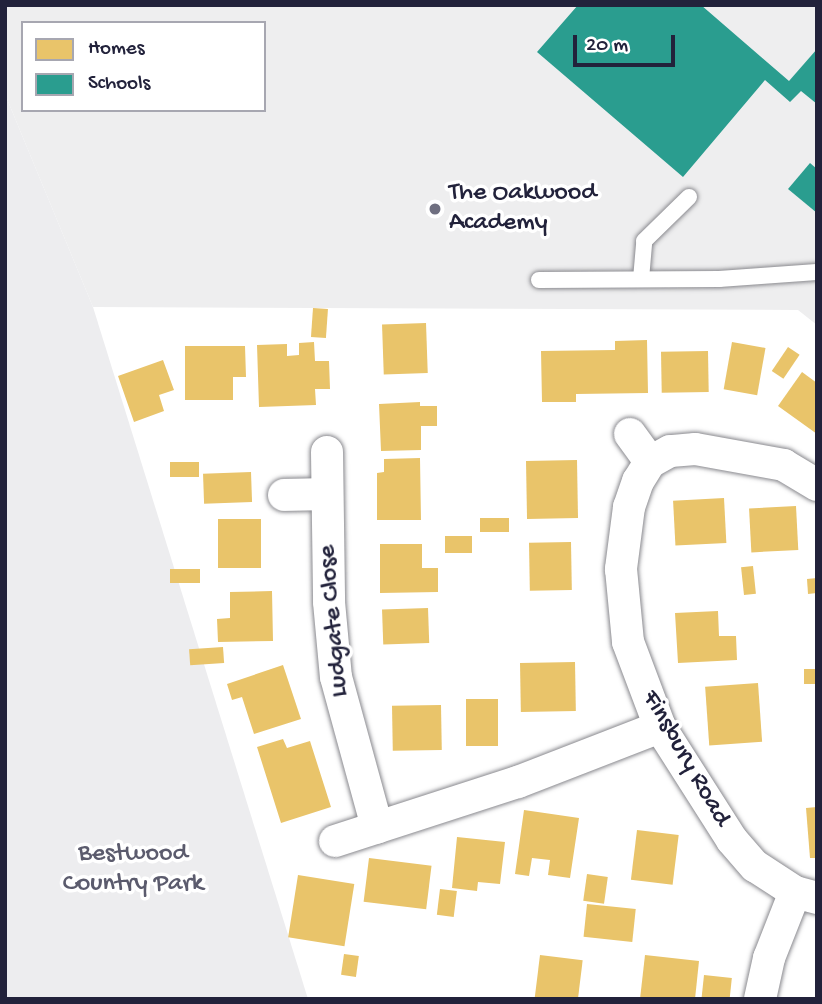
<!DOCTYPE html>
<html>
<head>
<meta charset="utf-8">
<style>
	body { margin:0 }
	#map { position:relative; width:822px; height:1004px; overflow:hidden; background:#fff; font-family:"Gochi Hand",sans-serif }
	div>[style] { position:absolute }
	.built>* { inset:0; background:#eeeeef }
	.green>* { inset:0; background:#ededef }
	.homes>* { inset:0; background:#e9c46a; transform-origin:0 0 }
	.schools>* { inset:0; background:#2a9d8f }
	.roads { filter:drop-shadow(0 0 2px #8a8a8f) drop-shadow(0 0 2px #8a8a8f) }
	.service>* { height:16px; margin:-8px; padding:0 8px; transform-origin:8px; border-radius:8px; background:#fff }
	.minor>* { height:32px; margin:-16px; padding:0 16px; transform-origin:16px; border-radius:16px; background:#fff }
	.dots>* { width:19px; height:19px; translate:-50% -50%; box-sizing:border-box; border:4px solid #fff; border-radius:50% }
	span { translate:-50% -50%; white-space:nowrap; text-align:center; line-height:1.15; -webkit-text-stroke:7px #fff; paint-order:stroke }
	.poi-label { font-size:26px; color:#22223b }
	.left { translate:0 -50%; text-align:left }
	.street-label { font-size:26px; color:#22223b }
	.park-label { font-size:26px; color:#5b5b6d }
	.frame { position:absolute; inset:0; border:7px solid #22223b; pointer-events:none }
	.legend { position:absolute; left:21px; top:21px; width:245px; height:91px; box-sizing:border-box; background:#fff; border:2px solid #a7a7b1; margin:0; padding:9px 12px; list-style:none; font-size:21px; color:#22223b }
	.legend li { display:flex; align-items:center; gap:14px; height:35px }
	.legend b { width:35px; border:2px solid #a7a7b1 }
	.scale { position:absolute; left:573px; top:35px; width:102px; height:32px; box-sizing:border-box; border:4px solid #22223b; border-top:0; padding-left:9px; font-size:21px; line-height:24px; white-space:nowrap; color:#22223b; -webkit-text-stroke:5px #fff; paint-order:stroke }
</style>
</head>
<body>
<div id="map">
	<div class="built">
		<div style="clip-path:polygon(evenodd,5px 5px,817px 5px,817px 325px,798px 310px,93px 307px,5px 94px,5px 5px,23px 23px,264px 23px,264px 110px,23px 110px,23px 23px)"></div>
	</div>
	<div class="green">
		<div style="clip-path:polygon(5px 94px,93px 307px,308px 999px,5px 999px)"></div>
	</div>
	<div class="homes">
		<div style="left:313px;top:308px;width:15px;height:29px;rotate:4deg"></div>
		<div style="left:426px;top:323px;width:50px;height:44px;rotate:88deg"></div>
		<div style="clip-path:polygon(647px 340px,648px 393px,576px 394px,576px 402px,542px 402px,541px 351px,615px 350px,615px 341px)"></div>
		<div style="clip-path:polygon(314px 342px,315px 361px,329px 361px,330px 389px,315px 389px,316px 405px,259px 407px,257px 345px,287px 344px,287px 356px,299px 355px,299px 343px)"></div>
		<div style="left:732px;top:342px;width:34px;height:48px;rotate:10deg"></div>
		<div style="clip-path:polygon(185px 346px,245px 346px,246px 377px,233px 377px,233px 400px,185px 400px)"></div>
		<div style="left:788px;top:347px;width:14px;height:29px;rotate:34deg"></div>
		<div style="left:708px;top:351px;width:41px;height:47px;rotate:89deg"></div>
		<div style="clip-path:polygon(163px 360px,174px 390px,159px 395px,164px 411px,134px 422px,118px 376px)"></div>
		<div style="clip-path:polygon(802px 372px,817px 383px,817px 434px,778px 406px)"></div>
		<div style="clip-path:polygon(420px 402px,420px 406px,437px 406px,437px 426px,421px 426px,421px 450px,381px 451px,379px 404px)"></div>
		<div style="clip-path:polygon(420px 458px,421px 520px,377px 520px,377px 473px,384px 472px,384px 459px)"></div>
		<div style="left:577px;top:460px;width:58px;height:51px;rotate:89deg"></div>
		<div style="left:170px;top:462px;width:29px;height:15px"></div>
		<div style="left:251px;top:472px;width:30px;height:48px;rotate:88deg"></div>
		<div style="left:724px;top:498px;width:45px;height:51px;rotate:87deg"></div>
		<div style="left:796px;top:506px;width:44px;height:47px;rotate:87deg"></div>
		<div style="left:509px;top:518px;width:14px;height:29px;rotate:90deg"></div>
		<div style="left:218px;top:519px;width:43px;height:49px"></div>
		<div style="left:445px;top:536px;width:27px;height:17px"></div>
		<div style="left:571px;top:542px;width:48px;height:42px;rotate:89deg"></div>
		<div style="clip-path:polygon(380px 544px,422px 544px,422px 568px,438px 568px,438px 592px,380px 593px)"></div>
		<div style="left:753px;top:566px;width:28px;height:12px;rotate:84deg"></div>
		<div style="left:170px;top:569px;width:30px;height:14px"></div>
		<div style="clip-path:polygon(817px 578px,817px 593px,808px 594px,807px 579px)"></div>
		<div style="clip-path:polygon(272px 591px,273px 641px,218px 642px,217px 619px,230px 618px,230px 592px)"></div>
		<div style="left:428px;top:608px;width:35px;height:46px;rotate:88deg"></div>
		<div style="clip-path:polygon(718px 611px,719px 636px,736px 636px,737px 660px,678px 663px,675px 613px)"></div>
		<div style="left:223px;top:647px;width:16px;height:34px;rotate:86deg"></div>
		<div style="left:575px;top:662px;width:49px;height:55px;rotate:89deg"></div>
		<div style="clip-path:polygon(283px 665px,301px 719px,254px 734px,242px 697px,232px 700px,227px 684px)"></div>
		<div style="left:817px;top:669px;width:15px;height:13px;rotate:90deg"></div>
		<div style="left:758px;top:683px;width:59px;height:53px;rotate:86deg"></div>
		<div style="left:466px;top:699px;width:32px;height:47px"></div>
		<div style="left:441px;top:705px;width:45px;height:49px;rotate:89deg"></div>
		<div style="clip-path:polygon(283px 739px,287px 748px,310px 741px,331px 807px,281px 823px,257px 747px)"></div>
		<div style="clip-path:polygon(817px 807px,817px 858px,810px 858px,806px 808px)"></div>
		<div style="clip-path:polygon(524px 810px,579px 818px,570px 878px,548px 875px,550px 860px,532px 858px,529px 876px,515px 874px)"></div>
		<div style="left:637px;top:830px;width:42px;height:50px;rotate:7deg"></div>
		<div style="clip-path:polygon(457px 837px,505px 842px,500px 884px,478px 882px,477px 891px,452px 888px)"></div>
		<div style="left:369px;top:858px;width:63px;height:44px;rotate:7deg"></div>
		<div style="left:587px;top:874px;width:21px;height:27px;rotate:8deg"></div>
		<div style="left:298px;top:875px;width:57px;height:63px;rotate:9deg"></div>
		<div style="left:440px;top:889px;width:17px;height:26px;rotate:7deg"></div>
		<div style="left:587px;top:904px;width:49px;height:33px;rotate:6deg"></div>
		<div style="left:344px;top:954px;width:15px;height:21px;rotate:8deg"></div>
		<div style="left:540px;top:955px;width:43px;height:44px;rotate:7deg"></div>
		<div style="clip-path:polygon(645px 955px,699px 961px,695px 999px,640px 999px)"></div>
		<div style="left:704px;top:975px;width:28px;height:24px;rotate:6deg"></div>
	</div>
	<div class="schools">
		<div style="clip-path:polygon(578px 5px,701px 5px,789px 81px,817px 49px,817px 104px,801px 91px,790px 102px,765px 80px,683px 177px,537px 52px)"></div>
		<div style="clip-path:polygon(810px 163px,817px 169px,817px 213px,788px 189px)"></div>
	</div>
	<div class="roads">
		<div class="service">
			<div style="left:641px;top:279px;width:38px;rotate:-85deg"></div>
			<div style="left:644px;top:241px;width:63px;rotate:-44.4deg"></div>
			<div style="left:539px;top:280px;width:180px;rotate:-0.3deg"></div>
			<div style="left:719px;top:279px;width:98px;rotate:-4.1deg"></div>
		</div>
		<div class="minor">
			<div style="left:630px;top:434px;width:34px;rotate:54deg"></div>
			<div style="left:327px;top:452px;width:150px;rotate:89.2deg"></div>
			<div style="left:329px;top:602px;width:75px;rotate:84.7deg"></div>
			<div style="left:336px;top:677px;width:156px;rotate:74.7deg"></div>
			<div style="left:817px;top:485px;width:39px;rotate:-149deg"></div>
			<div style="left:784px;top:465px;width:90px;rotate:-169.8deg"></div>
			<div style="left:695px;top:449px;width:25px;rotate:175deg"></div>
			<div style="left:670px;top:451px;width:23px;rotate:151deg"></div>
			<div style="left:650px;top:462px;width:22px;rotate:122deg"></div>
			<div style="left:638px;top:481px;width:28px;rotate:109deg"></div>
			<div style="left:629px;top:507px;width:63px;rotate:97.4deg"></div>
			<div style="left:621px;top:569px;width:73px;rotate:84.5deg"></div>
			<div style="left:628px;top:642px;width:91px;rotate:69.4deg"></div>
			<div style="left:660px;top:727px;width:134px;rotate:57.5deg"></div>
			<div style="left:732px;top:840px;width:35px;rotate:49deg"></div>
			<div style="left:755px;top:866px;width:48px;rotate:33deg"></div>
			<div style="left:795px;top:892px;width:23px;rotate:15deg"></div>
			<div style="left:284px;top:495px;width:43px;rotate:-1.3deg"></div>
			<div style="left:335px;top:841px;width:192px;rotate:-17.9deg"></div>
			<div style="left:518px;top:782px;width:152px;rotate:-21.2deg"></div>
			<div style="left:760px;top:999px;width:42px;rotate:-77.6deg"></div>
			<div style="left:769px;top:958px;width:71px;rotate:-68.5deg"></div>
		</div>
	</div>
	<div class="dots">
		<div style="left:435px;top:209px;background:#6f6f80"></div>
	</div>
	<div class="poi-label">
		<span class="left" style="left:449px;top:209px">The Oakwood<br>Academy</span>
	</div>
	<div class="street-label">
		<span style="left:335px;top:621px;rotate:-95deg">Ludgate Close</span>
		<span style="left:685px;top:759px;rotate:60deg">Finsbury Road</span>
	</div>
	<div class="park-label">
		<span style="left:133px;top:870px">Bestwood<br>Country Park</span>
	</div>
	<div class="frame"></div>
	<ul class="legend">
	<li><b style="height:19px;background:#e9c46a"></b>Homes</li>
	<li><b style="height:19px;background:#2a9d8f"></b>Schools</li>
	</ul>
	<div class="scale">20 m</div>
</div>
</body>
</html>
